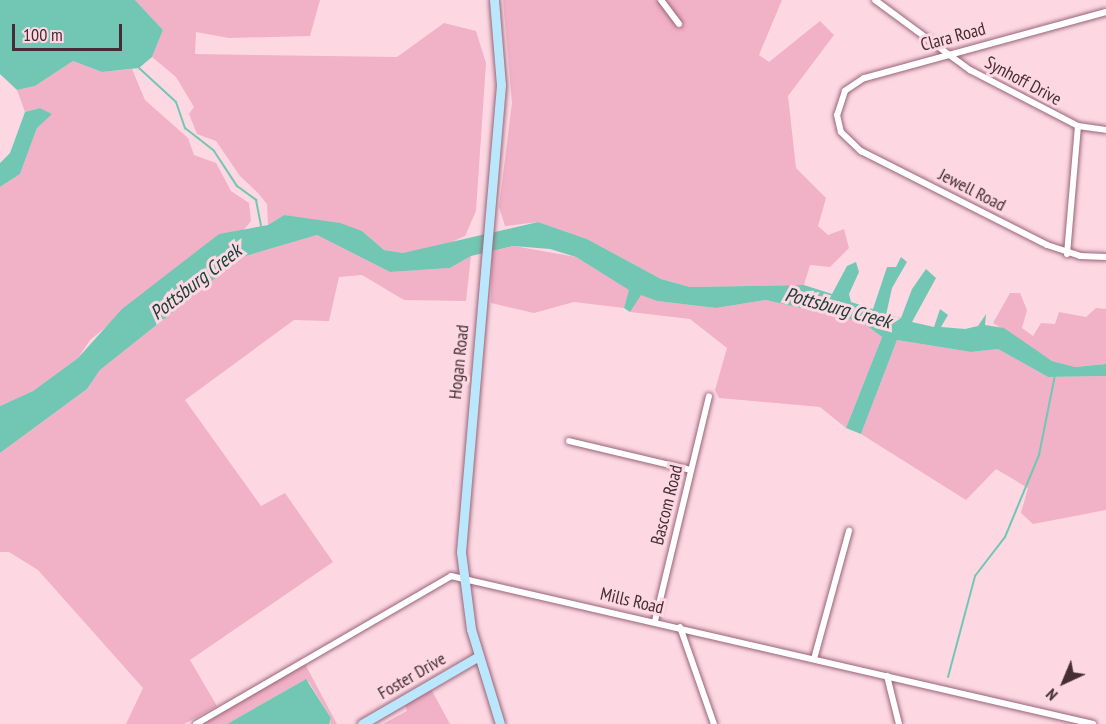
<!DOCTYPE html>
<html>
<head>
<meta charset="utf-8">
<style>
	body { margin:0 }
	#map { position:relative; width:1106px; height:724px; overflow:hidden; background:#fdd8e3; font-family:"PT Sans Narrow",sans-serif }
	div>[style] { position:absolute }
	.green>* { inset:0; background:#f1b1c6 }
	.water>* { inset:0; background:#71c7b3 }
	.stream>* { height:2px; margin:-1px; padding:0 1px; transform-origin:1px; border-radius:1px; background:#71c7b3 }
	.roads { filter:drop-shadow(0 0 2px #996477) drop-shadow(0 0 2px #996477) }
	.street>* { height:6px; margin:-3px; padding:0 3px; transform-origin:3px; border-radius:3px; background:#fff }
	.secondary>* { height:9px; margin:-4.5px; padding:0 4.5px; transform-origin:4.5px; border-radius:4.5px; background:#bbe7fc }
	span { translate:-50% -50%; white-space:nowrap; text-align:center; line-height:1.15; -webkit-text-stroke:6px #fdd8e3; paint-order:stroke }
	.street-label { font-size:18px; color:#442d35 }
	.water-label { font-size:20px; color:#194139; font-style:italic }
	.north { position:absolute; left:1034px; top:652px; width:60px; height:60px; -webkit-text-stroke:4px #fdd8e3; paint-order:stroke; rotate:224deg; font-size:16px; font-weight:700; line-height:24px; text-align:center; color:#442d35 }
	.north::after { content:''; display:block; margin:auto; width:21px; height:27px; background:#442d35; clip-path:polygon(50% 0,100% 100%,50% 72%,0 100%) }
	.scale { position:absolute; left:12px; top:24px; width:110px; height:27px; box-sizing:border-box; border:3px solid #442d35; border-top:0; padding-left:8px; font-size:18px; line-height:21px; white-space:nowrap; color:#442d35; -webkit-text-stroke:4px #fdd8e3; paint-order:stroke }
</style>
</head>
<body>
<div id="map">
	<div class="green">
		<div style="clip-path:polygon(135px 0,320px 0,310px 36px,229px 38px,196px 32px,195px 54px,397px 57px,444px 23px,476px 31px,486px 63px,476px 211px,465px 236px,436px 249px,403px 253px,384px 250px,362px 231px,284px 215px,268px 225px,267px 204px,258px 193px,240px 176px,216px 141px,197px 134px,189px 114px,194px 107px,176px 77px,152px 57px,163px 30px)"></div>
		<div style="clip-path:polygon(503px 0,782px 0,759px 55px,769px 62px,820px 21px,834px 35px,788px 96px,796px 168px,826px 198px,818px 226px,828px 235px,844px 229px,849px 248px,830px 267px,810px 265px,804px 285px,690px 287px,661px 279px,587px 239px,538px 222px,505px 226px,499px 207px,512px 103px)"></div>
		<div style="clip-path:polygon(73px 61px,102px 72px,132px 69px,145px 100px,188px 138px,194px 155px,216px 163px,231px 191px,249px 203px,251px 221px,242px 232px,219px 234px,90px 340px,78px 358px,33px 391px,0 406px,0 187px,20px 174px,37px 128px,51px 114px,40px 108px,25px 112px,17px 90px,35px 86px)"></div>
		<div style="clip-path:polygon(317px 235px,390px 272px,450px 268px,471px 256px,466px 301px,404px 300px,362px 275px,339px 277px,329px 321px,294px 320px,185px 400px,261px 506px,285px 493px,333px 562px,190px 660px,217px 706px,184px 724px,126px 724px,143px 688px,38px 570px,9px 552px,0 552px,0 453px,87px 389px,100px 370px,242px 257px)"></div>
		<div style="clip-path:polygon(514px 246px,576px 257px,630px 290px,624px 308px,574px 302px,534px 313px,491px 303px,492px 251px)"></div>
		<div style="clip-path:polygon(1010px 293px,1020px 293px,1027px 310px,1022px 328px,1033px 336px,1041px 323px,1055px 324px,1059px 312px,1086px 317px,1096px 308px,1106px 309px,1106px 364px,1074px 367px,1052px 361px,993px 323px)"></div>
		<div style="clip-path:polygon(640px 294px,657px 301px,716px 308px,766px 300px,862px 322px,882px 337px,846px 428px,820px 407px,719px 398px,715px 390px,727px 348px,690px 319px,630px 312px)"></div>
		<div style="clip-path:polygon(897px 340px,971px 352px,998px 349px,1048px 377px,1106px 376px,1106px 510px,1033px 524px,1021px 513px,1028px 488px,996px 469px,966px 500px,861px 434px)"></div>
		<div style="clip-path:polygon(305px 664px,337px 724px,329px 724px,331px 718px,309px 682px,304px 680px,227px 724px,203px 724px)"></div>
		<div style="clip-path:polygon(431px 689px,450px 724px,383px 724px,407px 711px,405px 704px)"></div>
	</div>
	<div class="water">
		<div style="clip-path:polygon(0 0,135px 0,163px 30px,152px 57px,139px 68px,102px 72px,73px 61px,35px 86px,17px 90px,0 74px)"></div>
		<div style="clip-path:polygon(40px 108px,52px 114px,37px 128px,20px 174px,0 187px,0 163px,10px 153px,25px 112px)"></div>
		<div style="clip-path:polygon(284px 215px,340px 223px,362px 231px,384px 250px,403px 253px,538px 222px,587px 239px,661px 279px,690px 287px,804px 285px,832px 294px,847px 266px,856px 262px,859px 272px,849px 294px,851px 302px,873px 309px,887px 267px,896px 267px,901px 257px,907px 262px,892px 288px,886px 315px,901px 318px,912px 289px,926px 269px,936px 278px,912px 322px,934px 327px,940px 309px,948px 315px,941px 327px,965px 329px,978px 326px,986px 314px,985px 325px,1004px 328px,1052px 361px,1075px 367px,1106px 364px,1106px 376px,1048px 377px,998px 349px,971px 352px,897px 340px,861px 434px,846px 428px,882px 337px,862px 322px,766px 300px,716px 308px,657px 301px,641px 295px,630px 312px,624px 308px,629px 290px,576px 257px,550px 249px,513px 246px,471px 256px,450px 268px,390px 272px,317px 235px,242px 257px,100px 370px,87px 389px,0 453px,0 406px,33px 391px,78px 358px,122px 309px,219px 234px,268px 225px)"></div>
		<div style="clip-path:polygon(306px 679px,331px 718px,329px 724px,227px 724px)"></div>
	</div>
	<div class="stream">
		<div style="left:139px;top:68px;width:50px;rotate:42.6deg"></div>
		<div style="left:176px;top:102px;width:28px;rotate:71deg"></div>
		<div style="left:185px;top:128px;width:37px;rotate:38deg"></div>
		<div style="left:214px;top:151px;width:42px;rotate:56.7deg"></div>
		<div style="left:237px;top:186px;width:24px;rotate:36deg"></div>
		<div style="left:256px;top:200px;width:26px;rotate:79deg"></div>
		<div style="left:948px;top:677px;width:105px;rotate:-75deg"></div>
		<div style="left:975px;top:576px;width:49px;rotate:-52.4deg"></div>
		<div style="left:1005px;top:537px;width:89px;rotate:-67.5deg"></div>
		<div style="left:1039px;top:455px;width:82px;rotate:-78.7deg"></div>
	</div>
	<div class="roads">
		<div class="street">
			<div style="left:661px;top:0;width:30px;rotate:53deg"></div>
			<div style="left:875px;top:0;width:118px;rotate:36.4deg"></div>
			<div style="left:970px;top:70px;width:122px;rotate:27.4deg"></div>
			<div style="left:1078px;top:126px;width:28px;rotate:8deg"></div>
			<div style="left:1106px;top:12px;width:251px;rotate:164.7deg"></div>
			<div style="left:864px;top:78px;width:23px;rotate:146deg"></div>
			<div style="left:845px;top:91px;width:25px;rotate:108deg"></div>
			<div style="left:837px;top:115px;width:17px;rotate:77deg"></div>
			<div style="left:841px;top:132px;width:28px;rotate:44deg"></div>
			<div style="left:861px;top:151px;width:208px;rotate:26.8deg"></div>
			<div style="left:1047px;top:245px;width:35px;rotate:18deg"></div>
			<div style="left:1080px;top:256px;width:26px;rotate:2deg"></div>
			<div style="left:1067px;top:254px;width:128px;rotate:-85.1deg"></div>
			<div style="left:569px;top:441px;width:125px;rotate:13.4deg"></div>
			<div style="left:655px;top:621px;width:231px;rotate:-76.5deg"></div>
			<div style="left:680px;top:627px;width:103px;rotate:70.7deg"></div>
			<div style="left:814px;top:659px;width:133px;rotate:-74.7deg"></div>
			<div style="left:887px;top:676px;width:49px;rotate:76deg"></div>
			<div style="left:196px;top:724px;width:295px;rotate:-30.1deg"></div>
			<div style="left:451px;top:576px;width:659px;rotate:12.98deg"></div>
		</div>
		<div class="secondary">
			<div style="left:494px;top:0;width:85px;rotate:85.3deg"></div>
			<div style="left:501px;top:85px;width:469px;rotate:94.9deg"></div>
			<div style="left:461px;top:552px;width:78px;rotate:82.6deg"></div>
			<div style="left:471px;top:629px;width:99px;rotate:73deg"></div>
			<div style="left:362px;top:724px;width:135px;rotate:-30.2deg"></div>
		</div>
	</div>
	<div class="street-label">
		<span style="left:953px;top:37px;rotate:-15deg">Clara Road</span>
		<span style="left:1023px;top:81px;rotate:28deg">Synhoff Drive</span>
		<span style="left:972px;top:190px;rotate:27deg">Jewell Road</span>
		<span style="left:459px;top:362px;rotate:-84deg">Hogan Road</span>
		<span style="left:667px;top:505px;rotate:-76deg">Bascom Road</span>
		<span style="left:632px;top:601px;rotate:13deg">Mills Road</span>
		<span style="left:412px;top:676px;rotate:-30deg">Foster Drive</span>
	</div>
	<div class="water-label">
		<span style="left:196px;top:282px;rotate:-38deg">Pottsburg Creek</span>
		<span style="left:838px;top:308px;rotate:15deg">Pottsburg Creek</span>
	</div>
	<div class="north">N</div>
	<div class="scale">100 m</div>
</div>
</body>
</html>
